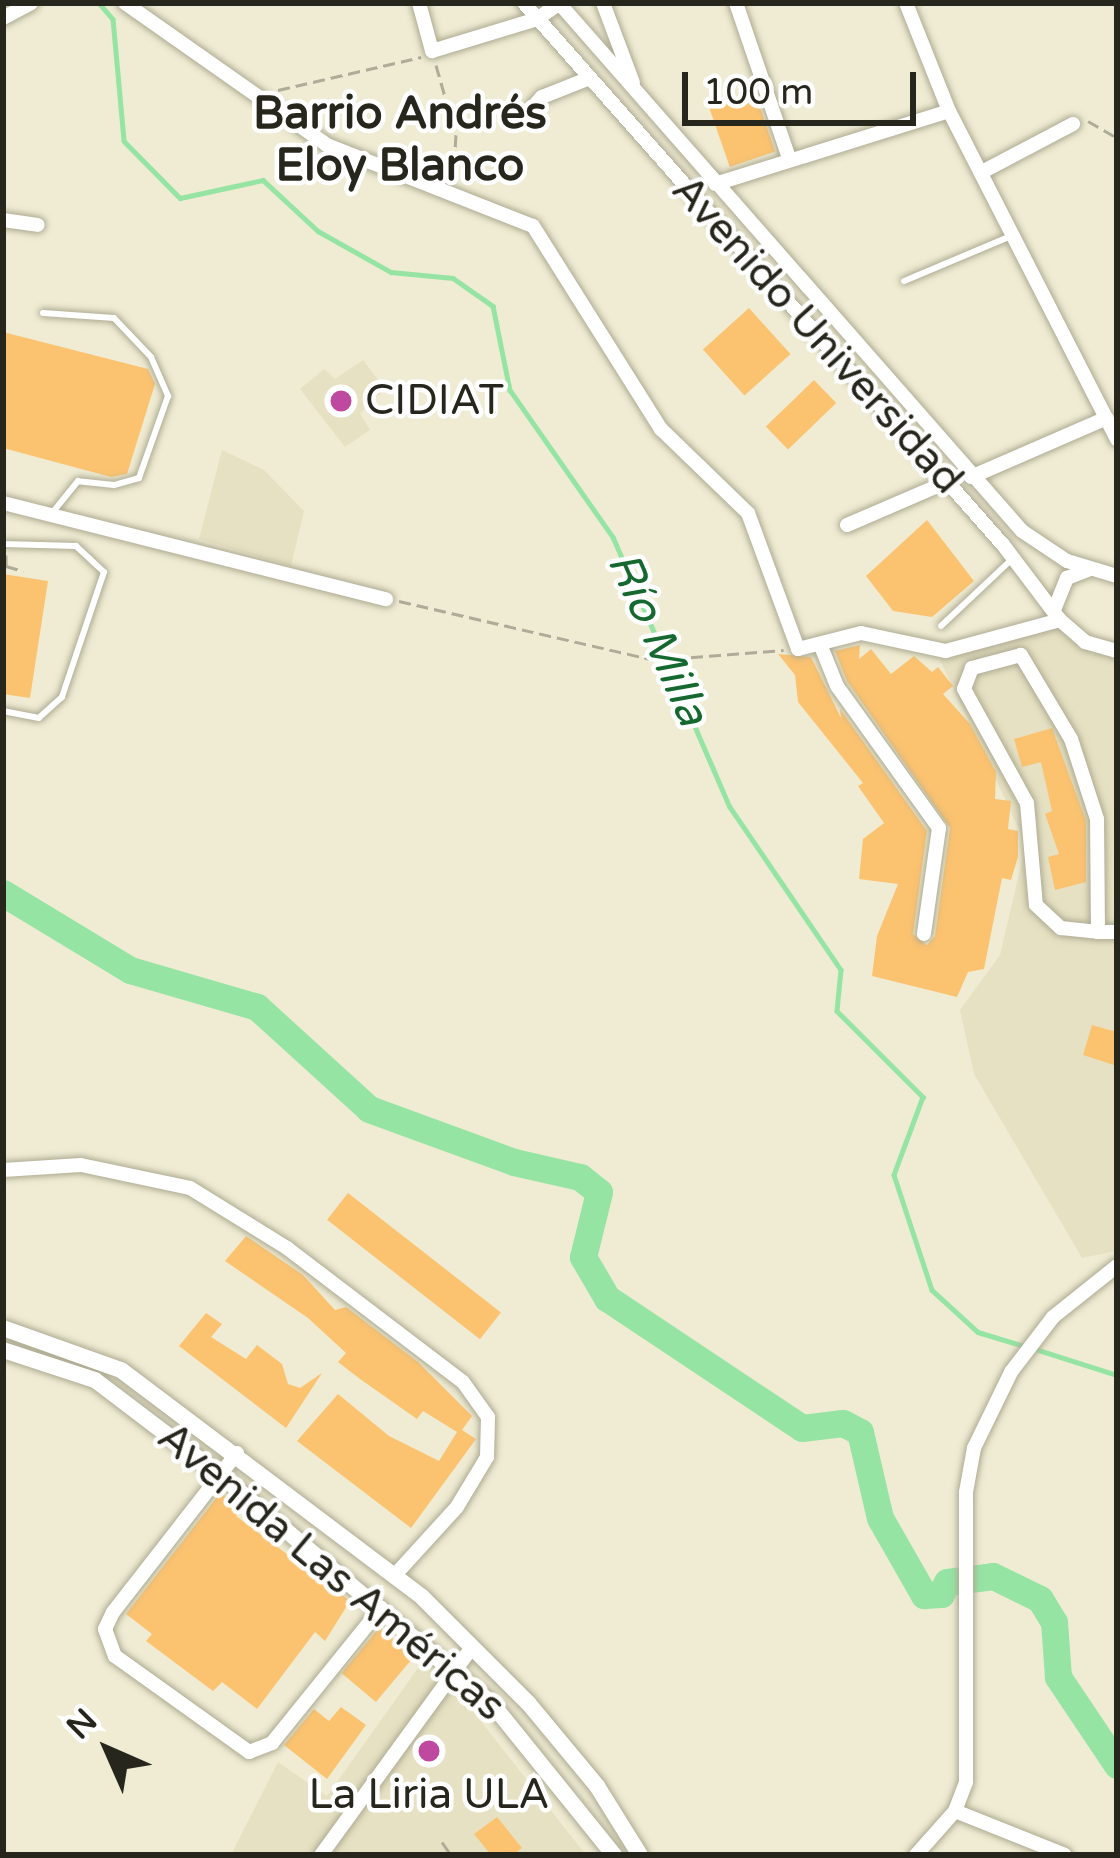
<!DOCTYPE html>
<html>
<head>
<meta charset="utf-8">
<style>
	body { margin:0 }
	#map { position:relative; width:1120px; height:1858px; overflow:hidden; background:#efecd3; font-family:"Varela Round",sans-serif }
	div>[style] { position:absolute }
	.built>* { inset:0; background:#e6e1c2 }
	.stream>* { height:4.5px; margin:-2.25px; padding:0 2.25px; transform-origin:2.25px; border-radius:2.25px; background:#95e4a3 }
	.river>* { height:27px; margin:-13.5px; padding:0 13.5px; transform-origin:13.5px; border-radius:13.5px; background:#95e4a3 }
	.building>* { inset:0; background:#fbc370; transform-origin:0 0 }
	.path>* { height:3px; margin-top:-1.5px; transform-origin:0; background:repeating-linear-gradient(90deg,#aeab98 0 12px,transparent 0 18px) }
	.roads { filter:drop-shadow(0 0 3px #aeab93) drop-shadow(0 0 3px #aeab93) }
	.service>* { height:6px; margin:-3px; padding:0 3px; transform-origin:3px; border-radius:3px; background:#fff }
	.minor>* { height:14px; margin:-7px; padding:0 7px; transform-origin:7px; border-radius:7px; background:#fff }
	.tertiary>* { height:16px; margin:-8px; padding:0 8px; transform-origin:8px; border-radius:8px; background:#fff }
	.dots>* { width:33px; height:33px; translate:-50% -50%; box-sizing:border-box; border:6px solid #fff; border-radius:50% }
	span { translate:-50% -50%; white-space:nowrap; text-align:center; line-height:1.15; -webkit-text-stroke:9px #fff; paint-order:stroke }
	.street-label { font-size:42px; color:#27261d }
	.poi-label { font-size:42px; color:#27261d }
	.left { translate:0 -50%; text-align:left }
	.neighbourhood-label { font-size:45px; color:#27261d; font-weight:700 }
	.water-label { font-size:45px; color:#15692f; font-style:italic }
	.frame { position:absolute; inset:0; border:6px solid #27261d; pointer-events:none }
	.north { position:absolute; left:48px; top:1690px; width:120px; height:120px; -webkit-text-stroke:9px #fff; paint-order:stroke; rotate:315deg; font-size:33px; font-weight:700; line-height:48px; text-align:center; color:#27261d }
	.north::after { content:''; display:block; margin:auto; width:42px; height:54px; background:#27261d; clip-path:polygon(50% 0,100% 100%,50% 72%,0 100%) }
	.scale { position:absolute; left:682px; top:72px; width:234px; height:54px; box-sizing:border-box; border:6px solid #27261d; border-top:0; padding-left:15px; font-size:36px; line-height:42px; white-space:nowrap; color:#27261d; -webkit-text-stroke:9px #fff; paint-order:stroke }
</style>
</head>
<body>
<div id="map">
	<div class="built">
		<div style="clip-path:polygon(363px 360px,385px 389px,360px 413px,370px 430px,345px 447px,300px 389px,324px 369px,335px 379px)"></div>
		<div style="clip-path:polygon(222px 450px,264px 470px,304px 511px,291px 566px,199px 539px)"></div>
		<div style="clip-path:polygon(1060px 624px,1117px 654px,1117px 1251px,1082px 1258px,974px 1074px,960px 1010px,1000px 955px,1026px 844px,940px 660px,996px 635px)"></div>
		<div style="clip-path:polygon(428px 1654px,586px 1855px,231px 1855px,278px 1762px,327px 1796px)"></div>
	</div>
	<div class="stream">
		<div style="left:99px;top:3px;width:21px;rotate:49deg"></div>
		<div style="left:113px;top:19px;width:122px;rotate:84.8deg"></div>
		<div style="left:124px;top:141px;width:80px;rotate:45.5deg"></div>
		<div style="left:180px;top:198px;width:85px;rotate:-12.2deg"></div>
		<div style="left:263px;top:180px;width:75px;rotate:42.8deg"></div>
		<div style="left:318px;top:231px;width:84px;rotate:29.3deg"></div>
		<div style="left:391px;top:272px;width:62px;rotate:5.5deg"></div>
		<div style="left:453px;top:278px;width:49px;rotate:35deg"></div>
		<div style="left:493px;top:306px;width:86px;rotate:78.6deg"></div>
		<div style="left:510px;top:390px;width:179px;rotate:55deg"></div>
		<div style="left:613px;top:537px;width:294px;rotate:66.6deg"></div>
		<div style="left:730px;top:807px;width:197px;rotate:55.7deg"></div>
		<div style="left:841px;top:970px;width:41px;rotate:95.6deg"></div>
		<div style="left:837px;top:1011px;width:122px;rotate:45deg"></div>
		<div style="left:923px;top:1097px;width:83px;rotate:110.4deg"></div>
		<div style="left:894px;top:1175px;width:121px;rotate:71.7deg"></div>
		<div style="left:932px;top:1290px;width:62px;rotate:42.4deg"></div>
		<div style="left:978px;top:1332px;width:48px;rotate:16.9deg"></div>
		<div style="left:1035px;top:1349px;width:86px;rotate:17.6deg"></div>
	</div>
	<div class="river">
		<div style="left:3px;top:893px;width:149px;rotate:31.2deg"></div>
		<div style="left:130px;top:970px;width:132px;rotate:16.2deg"></div>
		<div style="left:257px;top:1007px;width:151px;rotate:42.3deg"></div>
		<div style="left:369px;top:1109px;width:154px;rotate:20.1deg"></div>
		<div style="left:514px;top:1162px;width:68px;rotate:12.8deg"></div>
		<div style="left:580px;top:1177px;width:24px;rotate:38deg"></div>
		<div style="left:599px;top:1192px;width:67px;rotate:103.8deg"></div>
		<div style="left:583px;top:1257px;width:48px;rotate:59.7deg"></div>
		<div style="left:607px;top:1298px;width:234px;rotate:33.7deg"></div>
		<div style="left:802px;top:1428px;width:41px;rotate:-7deg"></div>
		<div style="left:843px;top:1423px;width:19px;rotate:28deg"></div>
		<div style="left:860px;top:1432px;width:88px;rotate:76.9deg"></div>
		<div style="left:880px;top:1518px;width:89px;rotate:60.3deg"></div>
		<div style="left:924px;top:1595px;width:17px;rotate:-3deg"></div>
		<div style="left:941px;top:1594px;width:13px;rotate:-63deg"></div>
		<div style="left:947px;top:1582px;width:46px;rotate:-7.4deg"></div>
		<div style="left:993px;top:1576px;width:52px;rotate:26.1deg"></div>
		<div style="left:1040px;top:1599px;width:27px;rotate:59deg"></div>
		<div style="left:1054px;top:1622px;width:55px;rotate:85.8deg"></div>
		<div style="left:1058px;top:1677px;width:106px;rotate:56.2deg"></div>
	</div>
	<div class="building">
		<div style="left:754px;top:90px;width:65px;height:48px;rotate:71deg"></div>
		<div style="left:749px;top:308px;width:62px;height:62px;rotate:48deg"></div>
		<div style="clip-path:polygon(3px 332px,148px 369px,155px 384px,127px 474px,111px 477px,3px 448px)"></div>
		<div style="left:814px;top:380px;width:32px;height:67px;rotate:46deg"></div>
		<div style="clip-path:polygon(927px 520px,974px 581px,932px 617px,893px 611px,866px 576px)"></div>
		<div style="clip-path:polygon(3px 574px,48px 581px,30px 698px,3px 694px)"></div>
		<div style="clip-path:polygon(860px 645px,859px 659px,871px 649px,891px 674px,914px 656px,932px 672px,938px 667px,953px 686px,943px 694px,970px 724px,996px 772px,995px 799px,1011px 801px,1008px 829px,1018px 831px,1018px 857px,1011px 880px,1002px 878px,984px 969px,968px 972px,957px 997px,872px 976px,877px 936px,898px 884px,859px 879px,863px 839px,884px 823px,858px 786px,863px 783px,798px 702px,795px 675px,778px 654px,811px 657px,841px 718px,840px 709px,927px 831px,913px 934px,927px 945px,935px 936px,950px 828px,847px 681px,835px 651px)"></div>
		<div style="clip-path:polygon(1052px 728px,1086px 821px,1086px 882px,1055px 890px,1048px 857px,1059px 854px,1045px 814px,1052px 811px,1041px 762px,1022px 767px,1014px 739px)"></div>
		<div style="clip-path:polygon(1092px 1025px,1117px 1032px,1117px 1066px,1083px 1055px)"></div>
		<div style="left:348px;top:1193px;width:194px;height:34px;rotate:38deg"></div>
		<div style="clip-path:polygon(246px 1236px,303px 1275px,335px 1310px,346px 1307px,418px 1362px,472px 1416px,462px 1430px,476px 1439px,411px 1528px,297px 1441px,338px 1394px,389px 1436px,439px 1461px,457px 1432px,423px 1411px,417px 1419px,360px 1379px,338px 1362px,346px 1353px,308px 1318px,225px 1261px)"></div>
		<div style="clip-path:polygon(206px 1313px,222px 1324px,211px 1337px,246px 1359px,257px 1345px,282px 1364px,288px 1384px,300px 1388px,322px 1373px,286px 1428px,179px 1346px)"></div>
		<div style="clip-path:polygon(221px 1492px,241px 1509px,236px 1516px,350px 1601px,325px 1641px,315px 1632px,257px 1709px,222px 1682px,213px 1691px,146px 1641px,152px 1634px,126px 1614px)"></div>
		<div style="left:380px;top:1627px;width:45px;height:60px;rotate:40deg"></div>
		<div style="clip-path:polygon(341px 1707px,366px 1725px,327px 1779px,284px 1745px,314px 1709px,329px 1721px)"></div>
		<div style="clip-path:polygon(497px 1817px,522px 1848px,513px 1855px,491px 1855px,474px 1834px)"></div>
	</div>
	<div class="path">
		<div style="left:436px;top:65px;width:73px;rotate:74.1deg"></div>
		<div style="left:456px;top:135px;width:44px;rotate:93.9deg"></div>
		<div style="left:278px;top:90px;width:147px;rotate:-13deg"></div>
		<div style="left:1088px;top:121px;width:34px;rotate:30deg"></div>
		<div style="left:6px;top:555px;width:11px;rotate:90deg"></div>
		<div style="left:6px;top:566px;width:18px;rotate:16deg"></div>
		<div style="left:399px;top:601px;width:263px;rotate:13deg"></div>
		<div style="left:655px;top:660px;width:129px;rotate:-4.4deg"></div>
		<div style="left:442px;top:1842px;width:16px;rotate:55deg"></div>
	</div>
	<div class="roads">
		<div class="service">
			<div style="left:904px;top:281px;width:116px;rotate:-22.8deg"></div>
			<div style="left:43px;top:313px;width:71px;rotate:4deg"></div>
			<div style="left:114px;top:318px;width:54px;rotate:46.5deg"></div>
			<div style="left:151px;top:357px;width:43px;rotate:66.4deg"></div>
			<div style="left:168px;top:396px;width:87px;rotate:109.5deg"></div>
			<div style="left:139px;top:478px;width:26px;rotate:164deg"></div>
			<div style="left:114px;top:485px;width:36px;rotate:-174deg"></div>
			<div style="left:78px;top:481px;width:40px;rotate:129deg"></div>
			<div style="left:3px;top:544px;width:73px;rotate:1.6deg"></div>
			<div style="left:76px;top:546px;width:38px;rotate:43deg"></div>
			<div style="left:104px;top:572px;width:132px;rotate:108.6deg"></div>
			<div style="left:62px;top:697px;width:31px;rotate:138deg"></div>
			<div style="left:39px;top:718px;width:37px;rotate:-169deg"></div>
			<div style="left:941px;top:626px;width:96px;rotate:-43.3deg"></div>
		</div>
		<div class="minor">
			<div style="left:125px;top:3px;width:247px;rotate:35.1deg"></div>
			<div style="left:327px;top:145px;width:221px;rotate:21.5deg"></div>
			<div style="left:533px;top:226px;width:240px;rotate:57.8deg"></div>
			<div style="left:661px;top:429px;width:121px;rotate:44deg"></div>
			<div style="left:748px;top:513px;width:145px;rotate:69.8deg"></div>
			<div style="left:798px;top:649px;width:65px;rotate:-14.3deg"></div>
			<div style="left:861px;top:633px;width:87px;rotate:12deg"></div>
			<div style="left:946px;top:651px;width:118px;rotate:-15.2deg"></div>
			<div style="left:419px;top:3px;width:50px;rotate:74.8deg"></div>
			<div style="left:432px;top:51px;width:110px;rotate:-16.9deg"></div>
			<div style="left:537px;top:19px;width:28px;rotate:-35deg"></div>
			<div style="left:524px;top:3px;width:725px;rotate:48.52deg"></div>
			<div style="left:1004px;top:546px;width:93px;rotate:52.9deg"></div>
			<div style="left:1060px;top:620px;width:33px;rotate:41deg"></div>
			<div style="left:1085px;top:642px;width:33px;rotate:16deg"></div>
			<div style="left:559px;top:3px;width:702px;rotate:48.75deg"></div>
			<div style="left:1022px;top:531px;width:54px;rotate:33.7deg"></div>
			<div style="left:1067px;top:561px;width:52px;rotate:16.7deg"></div>
			<div style="left:603px;top:3px;width:85px;rotate:69.4deg"></div>
			<div style="left:736px;top:3px;width:164px;rotate:71.1deg"></div>
			<div style="left:906px;top:3px;width:116px;rotate:68.3deg"></div>
			<div style="left:949px;top:111px;width:369px;rotate:62.9deg"></div>
			<div style="left:3px;top:18px;width:32px;rotate:-28deg"></div>
			<div style="left:527px;top:114px;width:23px;rotate:-49deg"></div>
			<div style="left:542px;top:97px;width:52px;rotate:-21.6deg"></div>
			<div style="left:982px;top:172px;width:103px;rotate:-27.8deg"></div>
			<div style="left:715px;top:184px;width:245px;rotate:-17.3deg"></div>
			<div style="left:3px;top:220px;width:35px;rotate:8deg"></div>
			<div style="left:971px;top:477px;width:148px;rotate:-23.5deg"></div>
			<div style="left:3px;top:503px;width:395px;rotate:14.1deg"></div>
			<div style="left:847px;top:525px;width:109px;rotate:-23.3deg"></div>
			<div style="left:1054px;top:610px;width:35px;rotate:-68deg"></div>
			<div style="left:1067px;top:578px;width:25px;rotate:-21deg"></div>
			<div style="left:820px;top:644px;width:45px;rotate:68deg"></div>
			<div style="left:837px;top:686px;width:175px;rotate:54.3deg"></div>
			<div style="left:939px;top:828px;width:107px;rotate:98.1deg"></div>
			<div style="left:1098px;top:932px;width:113px;rotate:-90.5deg"></div>
			<div style="left:1097px;top:819px;width:84px;rotate:-108deg"></div>
			<div style="left:1071px;top:739px;width:98px;rotate:-120.8deg"></div>
			<div style="left:1021px;top:655px;width:51px;rotate:165.1deg"></div>
			<div style="left:972px;top:668px;width:22px;rotate:111deg"></div>
			<div style="left:964px;top:689px;width:130px;rotate:61.1deg"></div>
			<div style="left:1027px;top:803px;width:102px;rotate:85deg"></div>
			<div style="left:1036px;top:905px;width:34px;rotate:43deg"></div>
			<div style="left:1061px;top:928px;width:37px;rotate:6deg"></div>
			<div style="left:1098px;top:932px;width:19px"></div>
			<div style="left:3px;top:1170px;width:78px;rotate:-3.7deg"></div>
			<div style="left:81px;top:1165px;width:111px;rotate:11.9deg"></div>
			<div style="left:190px;top:1188px;width:114px;rotate:31.7deg"></div>
			<div style="left:287px;top:1248px;width:221px;rotate:37.3deg"></div>
			<div style="left:463px;top:1382px;width:43px;rotate:54.5deg"></div>
			<div style="left:488px;top:1417px;width:40px;rotate:91.4deg"></div>
			<div style="left:487px;top:1457px;width:58px;rotate:121deg"></div>
			<div style="left:457px;top:1507px;width:92px;rotate:132.4deg"></div>
			<div style="left:237px;top:1453px;width:202px;rotate:127.9deg"></div>
			<div style="left:113px;top:1612px;width:19px;rotate:115deg"></div>
			<div style="left:105px;top:1629px;width:29px;rotate:70deg"></div>
			<div style="left:115px;top:1656px;width:165px;rotate:35.6deg"></div>
			<div style="left:249px;top:1752px;width:25px;rotate:-21deg"></div>
			<div style="left:272px;top:1743px;width:174px;rotate:-51.1deg"></div>
			<div style="left:955px;top:1811px;width:118px;rotate:21.8deg"></div>
			<div style="left:321px;top:1855px;width:257px;rotate:-54deg"></div>
			<div style="left:916px;top:1855px;width:59px;rotate:-48.4deg"></div>
			<div style="left:955px;top:1811px;width:31px;rotate:-69deg"></div>
			<div style="left:966px;top:1782px;width:290px;rotate:-90deg"></div>
			<div style="left:966px;top:1492px;width:45px;rotate:-79.7deg"></div>
			<div style="left:974px;top:1448px;width:85px;rotate:-64deg"></div>
			<div style="left:1011px;top:1372px;width:69px;rotate:-52.6deg"></div>
			<div style="left:1053px;top:1317px;width:82px;rotate:-38.6deg"></div>
		</div>
		<div class="tertiary">
			<div style="left:3px;top:1328px;width:125px;rotate:19.6deg"></div>
			<div style="left:121px;top:1370px;width:377px;rotate:37deg"></div>
			<div style="left:422px;top:1597px;width:151px;rotate:45deg"></div>
			<div style="left:529px;top:1704px;width:107px;rotate:50.3deg"></div>
			<div style="left:597px;top:1786px;width:81px;rotate:58.1deg"></div>
			<div style="left:3px;top:1350px;width:97px;rotate:18.1deg"></div>
			<div style="left:95px;top:1380px;width:156px;rotate:37.2deg"></div>
			<div style="left:219px;top:1474px;width:358px;rotate:40.1deg"></div>
			<div style="left:493px;top:1705px;width:193px;rotate:51.1deg"></div>
		</div>
	</div>
	<div class="dots">
		<div style="left:341px;top:401px;background:#bf49a1"></div>
		<div style="left:429px;top:1751px;background:#bf49a1"></div>
	</div>
	<div class="street-label">
		<span style="left:817px;top:335px;rotate:48deg">Avenido Universidad</span>
		<span style="left:331px;top:1572px;rotate:40deg">Avenida Las Américas</span>
	</div>
	<div class="poi-label">
		<span class="left" style="left:365px;top:401px">CIDIAT</span>
		<span style="left:429px;top:1795px">La Liria ULA</span>
	</div>
	<div class="neighbourhood-label">
		<span style="left:400px;top:141px">Barrio Andrés<br>Eloy Blanco</span>
	</div>
	<div class="water-label">
		<span style="left:657px;top:639px;rotate:66deg">Río Milla</span>
	</div>
	<div class="frame"></div>
	<div class="north">N</div>
	<div class="scale">100 m</div>
</div>
</body>
</html>
